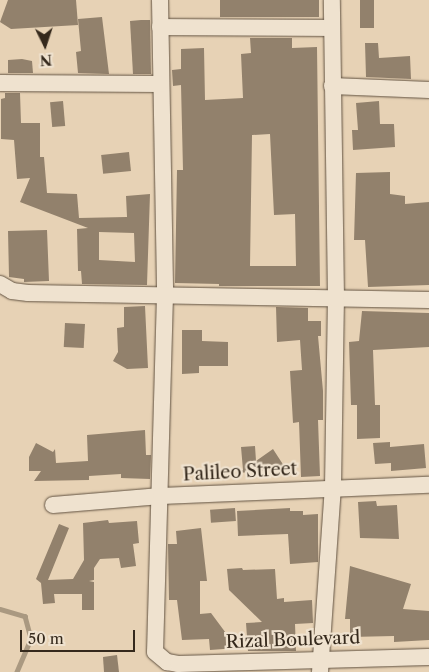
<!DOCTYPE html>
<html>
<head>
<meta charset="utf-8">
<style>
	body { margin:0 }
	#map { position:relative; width:429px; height:672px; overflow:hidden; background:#e7d2b5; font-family:"Libre Caslon Text",serif }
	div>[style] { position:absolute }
	.stream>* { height:4.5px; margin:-2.25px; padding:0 2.25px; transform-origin:2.25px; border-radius:2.25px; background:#aa9981 }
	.building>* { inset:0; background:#92816c; transform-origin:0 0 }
	.roads { filter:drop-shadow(0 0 1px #625342) drop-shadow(0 0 1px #625342) }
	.minor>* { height:16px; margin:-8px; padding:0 8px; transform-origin:8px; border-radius:8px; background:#efe2cf }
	span { translate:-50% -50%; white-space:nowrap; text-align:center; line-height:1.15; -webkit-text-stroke:4.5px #efe2cf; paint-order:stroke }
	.street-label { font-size:18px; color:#35291c }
	.north { position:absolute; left:20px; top:20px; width:50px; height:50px; -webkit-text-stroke:4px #efe2cf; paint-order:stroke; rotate:176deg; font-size:14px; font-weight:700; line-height:20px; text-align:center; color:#35291c }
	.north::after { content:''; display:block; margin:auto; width:18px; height:22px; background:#35291c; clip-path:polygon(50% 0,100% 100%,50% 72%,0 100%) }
	.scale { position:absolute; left:20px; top:630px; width:115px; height:22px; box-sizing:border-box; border:2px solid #35291c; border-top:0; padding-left:6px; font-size:15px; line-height:18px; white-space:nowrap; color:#35291c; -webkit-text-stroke:4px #efe2cf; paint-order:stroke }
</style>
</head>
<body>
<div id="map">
	<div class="stream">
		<div style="left:0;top:609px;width:26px;rotate:16deg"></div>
		<div style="left:25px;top:616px;width:24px;rotate:75deg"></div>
		<div style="left:31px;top:639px;width:36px;rotate:113deg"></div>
	</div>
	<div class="building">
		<div style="clip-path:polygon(8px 0,76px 0,78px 25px,11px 29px,0 22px)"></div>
		<div style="left:220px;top:0;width:99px;height:17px"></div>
		<div style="left:360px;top:0;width:14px;height:28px"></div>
		<div style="clip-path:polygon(102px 17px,109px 74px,78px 73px,76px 52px,81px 51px,78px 19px)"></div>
		<div style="clip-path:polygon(141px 20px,150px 20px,151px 74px,133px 74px,130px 21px)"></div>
		<div style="clip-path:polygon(evenodd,250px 38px,292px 38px,292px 48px,317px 47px,320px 286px,219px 286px,219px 284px,175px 283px,177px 170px,183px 170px,181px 85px,173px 86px,172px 70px,181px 69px,181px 49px,204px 48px,205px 100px,243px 98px,241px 54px,251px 53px,250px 38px,270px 134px,274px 215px,295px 214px,296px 266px,250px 266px,252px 135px,270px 134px)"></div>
		<div style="clip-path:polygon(365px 43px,378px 43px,379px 58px,410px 56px,411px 79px,366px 77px)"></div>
		<div style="clip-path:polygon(22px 59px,32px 61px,33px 73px,8px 73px,8px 60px)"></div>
		<div style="clip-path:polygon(evenodd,5px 93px,20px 93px,21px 123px,40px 123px,40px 157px,44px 157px,47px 193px,77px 194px,79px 218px,127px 217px,126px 196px,150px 194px,147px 285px,82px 284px,81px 271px,78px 271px,77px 229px,88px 228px,20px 202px,30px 178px,17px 179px,14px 140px,1px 139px,1px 99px,5px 98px,5px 93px,99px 232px,134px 233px,135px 262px,99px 260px,99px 232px)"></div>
		<div style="left:63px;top:101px;width:25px;height:13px;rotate:85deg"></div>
		<div style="clip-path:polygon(379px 101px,380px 124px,394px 124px,395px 147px,353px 150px,352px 130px,358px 130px,356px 103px)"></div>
		<div style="left:129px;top:152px;width:19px;height:28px;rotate:84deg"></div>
		<div style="clip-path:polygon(390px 172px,390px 194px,405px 196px,405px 204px,429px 202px,429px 285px,368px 287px,365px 240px,354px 240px,356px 173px)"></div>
		<div style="clip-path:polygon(47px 230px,49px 281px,24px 282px,24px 279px,9px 277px,8px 231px)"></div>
		<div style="clip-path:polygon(145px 306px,148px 368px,127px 369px,113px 361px,118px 352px,117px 328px,124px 327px,124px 307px)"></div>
		<div style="clip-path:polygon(276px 307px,308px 308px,308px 321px,321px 321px,321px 336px,318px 336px,323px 391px,323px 420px,318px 420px,320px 476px,301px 477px,299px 422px,293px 423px,290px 371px,302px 370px,300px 340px,277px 342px)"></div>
		<div style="clip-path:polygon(362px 311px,429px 313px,429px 347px,373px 350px,375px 405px,380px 405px,380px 438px,357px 439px,357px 405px,351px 405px,349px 342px,359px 341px)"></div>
		<div style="left:65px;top:323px;width:20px;height:24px;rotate:3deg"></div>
		<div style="clip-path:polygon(182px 330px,202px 330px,202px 341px,228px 342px,228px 366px,199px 366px,199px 373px,182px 374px)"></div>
		<div style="clip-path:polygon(145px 430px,146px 455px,151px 455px,150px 479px,121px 478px,121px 474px,89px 476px,89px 480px,34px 481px,41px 471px,29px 471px,29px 457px,36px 443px,53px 452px,55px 449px,56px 463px,88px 461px,87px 435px)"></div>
		<div style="clip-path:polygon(390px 442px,390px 447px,424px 444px,426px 468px,391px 471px,391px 463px,375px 464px,373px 443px)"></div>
		<div style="clip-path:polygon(255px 446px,256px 461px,273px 449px,284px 466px,277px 470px,238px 473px,243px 470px,241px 447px)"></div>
		<div style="clip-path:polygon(376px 501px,377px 506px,397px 505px,399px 539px,360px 538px,358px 502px)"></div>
		<div style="left:235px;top:508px;width:13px;height:25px;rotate:86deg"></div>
		<div style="clip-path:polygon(290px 508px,290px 511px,303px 511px,303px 515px,318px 514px,318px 562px,290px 564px,288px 534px,238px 536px,237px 511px)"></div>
		<div style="clip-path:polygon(108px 520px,109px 523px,137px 521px,139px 543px,133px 544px,136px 566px,121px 568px,119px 558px,100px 559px,94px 568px,94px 580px,89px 581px,94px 582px,94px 610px,82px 610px,82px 594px,54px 594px,55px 603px,43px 604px,41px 583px,36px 579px,59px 524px,69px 528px,48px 580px,73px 579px,84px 560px,83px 523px)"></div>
		<div style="clip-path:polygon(201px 528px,207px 581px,200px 581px,200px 614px,211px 613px,237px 648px,210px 650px,209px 639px,182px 640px,177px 600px,169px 600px,168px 544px,177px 544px,176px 531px)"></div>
		<div style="clip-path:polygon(350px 566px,411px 584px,403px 609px,429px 611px,429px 640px,394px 642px,394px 636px,350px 637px,350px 619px,345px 619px)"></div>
		<div style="clip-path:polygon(242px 568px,243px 570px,275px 569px,277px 599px,284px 598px,284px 602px,312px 600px,313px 623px,295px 624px,296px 651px,248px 651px,246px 623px,262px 622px,229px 590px,227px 569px)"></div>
		<div style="clip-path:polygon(117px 655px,119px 672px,104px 672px,103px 657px)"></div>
	</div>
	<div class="roads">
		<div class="minor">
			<div style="left:160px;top:0;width:295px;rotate:89deg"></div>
			<div style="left:165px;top:295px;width:357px;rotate:91.6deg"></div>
			<div style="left:155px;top:652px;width:16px;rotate:40deg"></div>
			<div style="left:167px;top:662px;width:11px;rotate:10deg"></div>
			<div style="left:178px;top:664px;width:251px;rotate:-1.6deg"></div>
			<div style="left:160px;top:27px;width:172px;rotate:0.3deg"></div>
			<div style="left:0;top:83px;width:160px;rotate:0.4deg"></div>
			<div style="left:332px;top:86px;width:97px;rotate:2.4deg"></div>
			<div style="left:0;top:284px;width:14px;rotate:30deg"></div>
			<div style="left:12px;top:291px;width:16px;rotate:7deg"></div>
			<div style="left:28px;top:293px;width:401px;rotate:1deg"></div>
			<div style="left:53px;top:505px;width:108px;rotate:-4.8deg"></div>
			<div style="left:161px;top:496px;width:268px;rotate:-2.4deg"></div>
			<div style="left:320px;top:672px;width:185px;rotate:-86deg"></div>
			<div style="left:333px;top:487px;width:188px;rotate:-89.1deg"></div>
			<div style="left:336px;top:299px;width:299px;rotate:-90.8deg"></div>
		</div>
	</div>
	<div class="street-label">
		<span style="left:240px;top:472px;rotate:-3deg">Palileo Street</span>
		<span style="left:293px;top:640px;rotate:-2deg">Rizal Boulevard</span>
	</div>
	<div class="north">N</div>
	<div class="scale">50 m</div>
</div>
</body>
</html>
